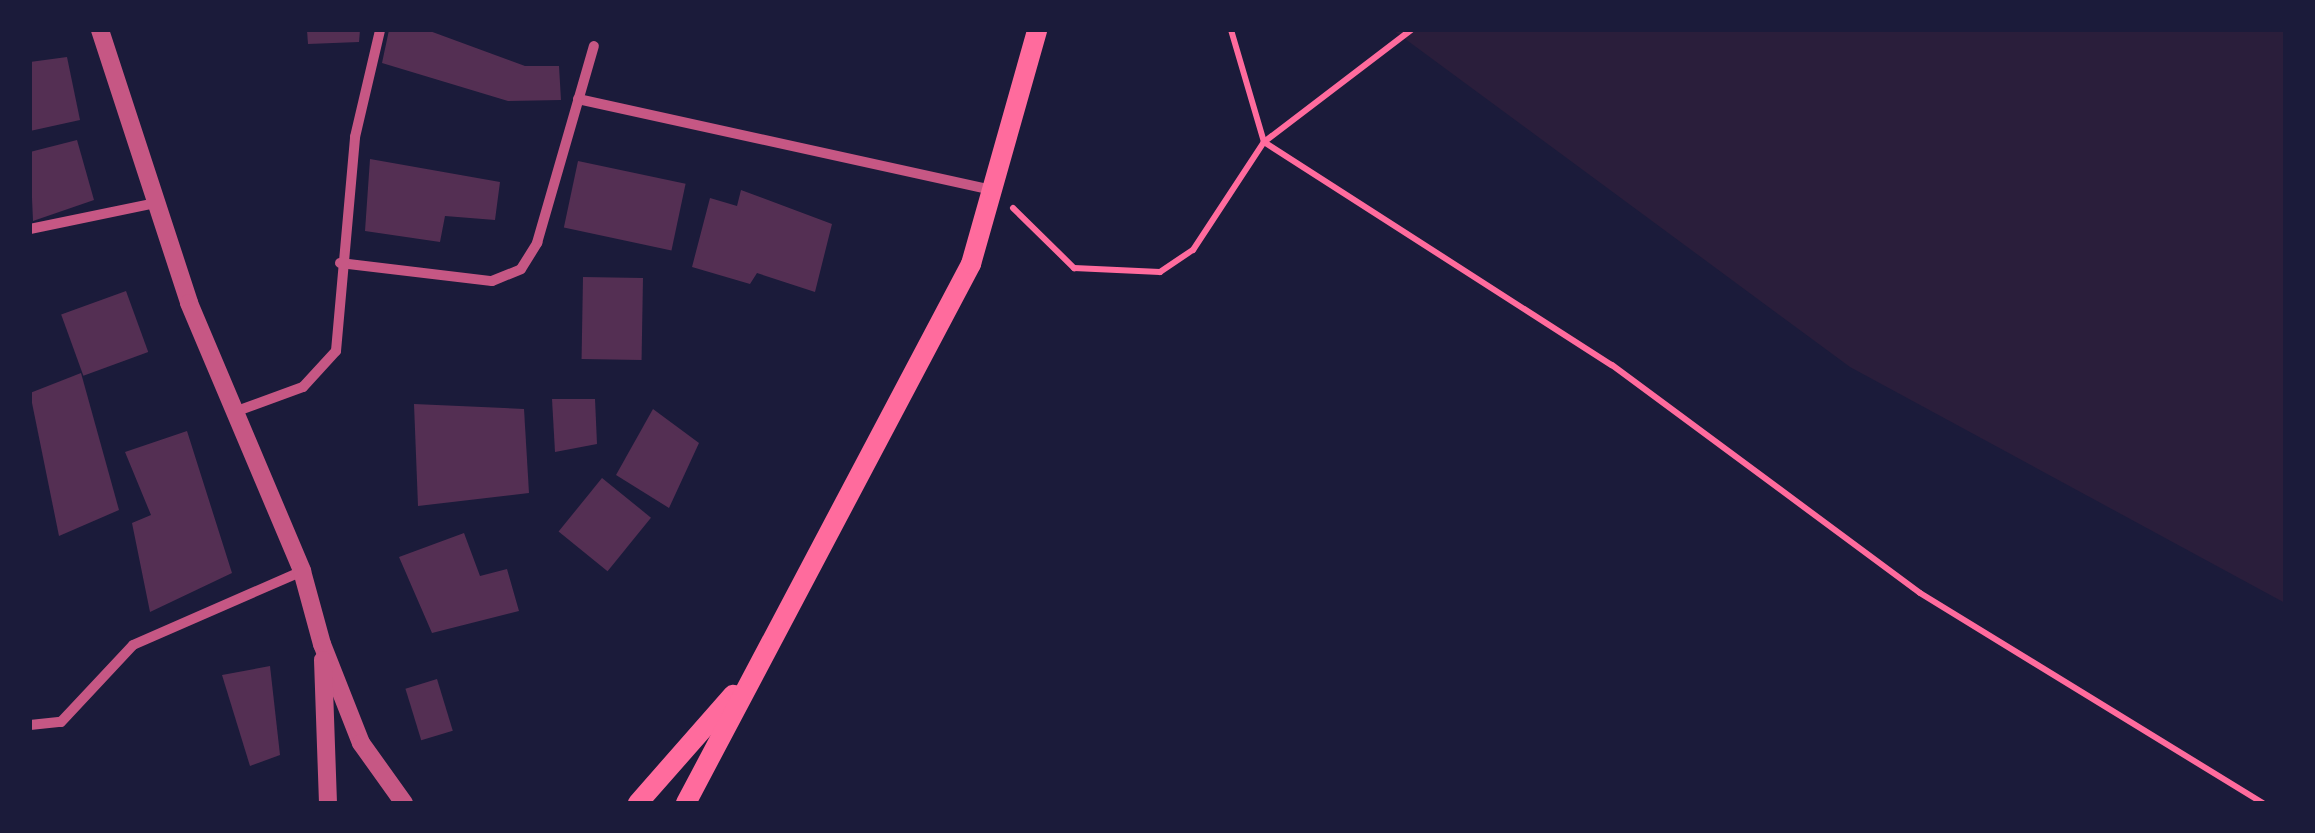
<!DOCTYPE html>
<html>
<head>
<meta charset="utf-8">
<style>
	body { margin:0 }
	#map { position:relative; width:2315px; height:833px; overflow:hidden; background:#1b1b3a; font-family:Montserrat,sans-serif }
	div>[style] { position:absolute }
	.green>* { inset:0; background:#2a1e3b }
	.building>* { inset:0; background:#542f53; transform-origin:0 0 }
	.path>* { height:6px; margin:-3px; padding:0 3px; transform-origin:3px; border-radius:3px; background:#ff6b9d }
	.minor>* { height:10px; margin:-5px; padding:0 5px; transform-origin:5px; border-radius:5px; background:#c65784 }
	.tertiary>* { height:18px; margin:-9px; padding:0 9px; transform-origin:9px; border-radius:9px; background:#c65784 }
	.secondary>* { height:20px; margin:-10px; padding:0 10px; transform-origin:10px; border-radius:10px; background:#ff6b9d }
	span { translate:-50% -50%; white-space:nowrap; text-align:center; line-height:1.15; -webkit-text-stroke:10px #1b1b3a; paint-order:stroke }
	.frame { position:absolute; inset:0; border:32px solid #1b1b3a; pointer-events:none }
</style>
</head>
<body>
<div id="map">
	<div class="green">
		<div style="clip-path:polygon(1393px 30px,2285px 30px,2285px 603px,1850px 367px)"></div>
	</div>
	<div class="building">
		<div style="clip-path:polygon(307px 30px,360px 30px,359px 42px,308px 44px)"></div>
		<div style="clip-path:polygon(389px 30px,427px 30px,525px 66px,559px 66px,561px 100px,508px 101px,382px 63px)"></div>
		<div style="clip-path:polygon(67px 57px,80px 120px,30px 131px,30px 62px)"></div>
		<div style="clip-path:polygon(77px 140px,94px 200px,33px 221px,30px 152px)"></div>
		<div style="clip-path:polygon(370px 159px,500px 182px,495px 220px,445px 216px,440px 242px,365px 231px)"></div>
		<div style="left:578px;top:161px;width:110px;height:68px;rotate:12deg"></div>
		<div style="clip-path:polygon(741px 190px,832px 224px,815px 292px,757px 273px,750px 284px,692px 267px,710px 198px,737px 206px)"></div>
		<div style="left:583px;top:277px;width:60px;height:82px;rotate:1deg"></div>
		<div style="left:126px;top:291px;width:65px;height:69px;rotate:70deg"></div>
		<div style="clip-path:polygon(81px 373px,119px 510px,59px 536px,30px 393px)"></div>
		<div style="clip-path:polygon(552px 399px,595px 399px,597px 444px,555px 452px)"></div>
		<div style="clip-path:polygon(414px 404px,524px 409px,529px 493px,418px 506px)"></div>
		<div style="clip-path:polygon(653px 409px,699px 443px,669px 508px,616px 475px)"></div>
		<div style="clip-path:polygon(187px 431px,232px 573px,150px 612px,132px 523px,151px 515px,125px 452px)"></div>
		<div style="left:602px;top:478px;width:63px;height:69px;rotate:39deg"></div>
		<div style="clip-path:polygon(464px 533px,480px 576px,507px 569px,519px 611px,432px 633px,399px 557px)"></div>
		<div style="clip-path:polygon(270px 666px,280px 755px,250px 766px,222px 675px)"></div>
		<div style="left:437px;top:679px;width:54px;height:33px;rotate:73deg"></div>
	</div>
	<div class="path">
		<div style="left:1411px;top:30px;width:185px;rotate:142.7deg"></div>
		<div style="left:1264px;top:142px;width:413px;rotate:32.7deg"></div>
		<div style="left:1612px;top:365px;width:383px;rotate:36.5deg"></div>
		<div style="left:1920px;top:593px;width:402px;rotate:31.5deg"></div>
		<div style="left:1013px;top:208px;width:86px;rotate:44.5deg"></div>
		<div style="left:1074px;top:268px;width:86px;rotate:2.7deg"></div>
		<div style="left:1160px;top:272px;width:40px;rotate:-34deg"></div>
		<div style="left:1193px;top:250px;width:129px;rotate:-56.7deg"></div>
		<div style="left:1264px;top:142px;width:117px;rotate:-106.4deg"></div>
	</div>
	<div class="minor">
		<div style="left:578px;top:99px;width:427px;rotate:12.4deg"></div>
		<div style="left:30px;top:229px;width:129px;rotate:-11.7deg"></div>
		<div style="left:340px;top:263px;width:153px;rotate:6.8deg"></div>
		<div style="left:492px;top:281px;width:31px;rotate:-22deg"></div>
		<div style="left:521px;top:269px;width:31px;rotate:-58deg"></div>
		<div style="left:537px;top:243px;width:205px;rotate:-73.9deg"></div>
		<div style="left:237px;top:411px;width:70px;rotate:-20deg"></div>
		<div style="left:303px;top:387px;width:49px;rotate:-47.5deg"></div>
		<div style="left:336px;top:351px;width:215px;rotate:-84.9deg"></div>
		<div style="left:355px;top:137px;width:110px;rotate:-76.8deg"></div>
		<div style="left:30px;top:725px;width:31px;rotate:-6deg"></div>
		<div style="left:61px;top:722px;width:105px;rotate:-46.9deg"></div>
		<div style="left:133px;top:645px;width:184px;rotate:-23.6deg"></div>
	</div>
	<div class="tertiary">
		<div style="left:100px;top:30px;width:287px;rotate:71.9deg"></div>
		<div style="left:189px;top:303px;width:291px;rotate:67.1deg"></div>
		<div style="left:302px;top:571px;width:76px;rotate:74.7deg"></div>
		<div style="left:322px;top:644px;width:106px;rotate:68.5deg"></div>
		<div style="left:361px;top:743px;width:74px;rotate:54.4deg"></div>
		<div style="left:323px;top:660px;width:143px;rotate:88deg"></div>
	</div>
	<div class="secondary">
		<div style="left:638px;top:803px;width:144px;rotate:-48.7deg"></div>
		<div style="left:686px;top:803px;width:610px;rotate:-62.13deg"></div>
		<div style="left:971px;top:264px;width:243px;rotate:-74.2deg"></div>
	</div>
	<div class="frame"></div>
</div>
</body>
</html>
